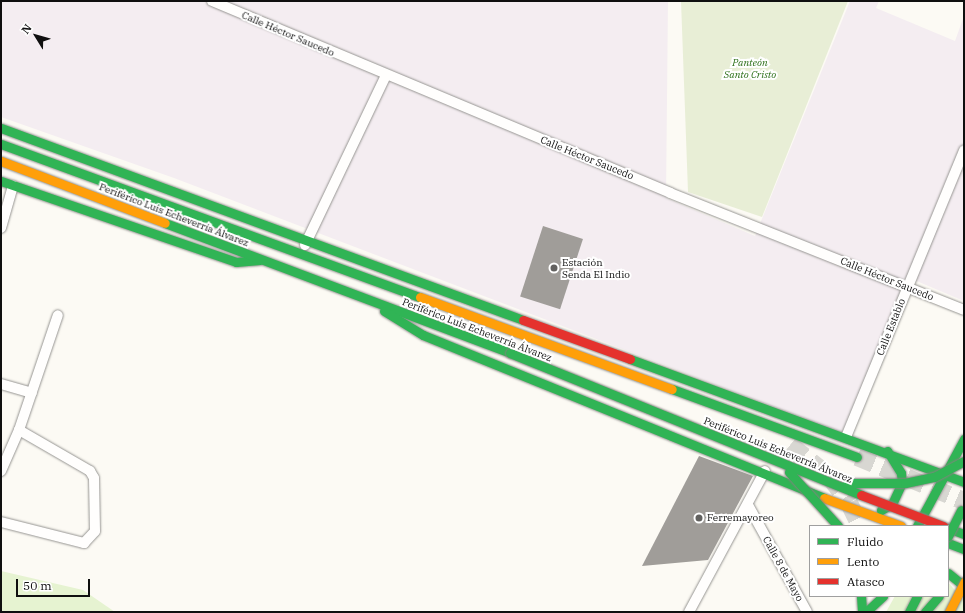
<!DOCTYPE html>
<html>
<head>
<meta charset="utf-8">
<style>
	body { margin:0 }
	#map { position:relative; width:965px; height:613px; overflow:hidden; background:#fcfaf4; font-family:"IBM Plex Serif",serif }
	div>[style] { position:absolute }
	.industrial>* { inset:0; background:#f4edf1 }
	.green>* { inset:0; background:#e6f3d1 }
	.cemetery>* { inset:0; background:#e8eed6 }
	.building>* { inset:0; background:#a09d99; transform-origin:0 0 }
	.highway-tunnel>* { height:18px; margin-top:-9px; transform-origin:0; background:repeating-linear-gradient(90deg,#d8d7d2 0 18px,transparent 0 27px) }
	.roads { filter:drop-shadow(0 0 1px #969592) drop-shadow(0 0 1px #969592) }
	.street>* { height:10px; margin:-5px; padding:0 5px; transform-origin:5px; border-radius:5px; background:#fffefd }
	.fast>* { height:9px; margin:-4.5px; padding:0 4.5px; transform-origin:4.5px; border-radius:4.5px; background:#30b455 }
	.slow>* { height:9px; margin:-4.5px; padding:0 4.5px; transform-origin:4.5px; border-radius:4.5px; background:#ff9f0a }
	.jam>* { height:9px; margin:-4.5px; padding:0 4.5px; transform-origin:4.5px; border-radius:4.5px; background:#e5322d }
	.bridges { filter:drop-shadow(0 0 1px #83827f) drop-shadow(0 0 1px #83827f) }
	.fast-bridge>* { height:9px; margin:-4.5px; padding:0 4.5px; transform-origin:4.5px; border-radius:4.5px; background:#30b455 }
	.slow-bridge>* { height:9px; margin:-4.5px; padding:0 4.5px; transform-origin:4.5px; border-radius:4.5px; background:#ff9f0a }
	.jam-bridge>* { height:9px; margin:-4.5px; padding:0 4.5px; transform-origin:4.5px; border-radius:4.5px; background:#e5322d }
	.dots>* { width:11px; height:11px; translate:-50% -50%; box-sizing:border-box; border:2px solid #fff; border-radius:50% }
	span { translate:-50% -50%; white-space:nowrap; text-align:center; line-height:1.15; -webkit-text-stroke:4px #fff; paint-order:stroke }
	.street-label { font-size:10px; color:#0f0f0f }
	.park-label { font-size:10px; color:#2a6e17; font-style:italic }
	.poi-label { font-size:10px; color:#0f0f0f }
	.left { translate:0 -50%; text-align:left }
	.frame { position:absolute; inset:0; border:2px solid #0f0f0f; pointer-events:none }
	.legend { position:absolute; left:809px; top:525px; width:140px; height:72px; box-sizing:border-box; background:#fff; border:1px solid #9f9f9f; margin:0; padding:5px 7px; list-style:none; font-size:12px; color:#0f0f0f }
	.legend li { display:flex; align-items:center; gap:8px; height:20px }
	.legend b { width:20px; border:1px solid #9f9f9f }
	.north { position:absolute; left:16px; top:16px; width:40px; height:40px; -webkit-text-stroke:3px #fff; paint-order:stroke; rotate:307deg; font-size:11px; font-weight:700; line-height:16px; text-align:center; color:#0f0f0f }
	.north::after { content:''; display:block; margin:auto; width:14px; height:18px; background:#0f0f0f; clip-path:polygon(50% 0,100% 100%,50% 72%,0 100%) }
	.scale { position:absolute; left:16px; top:579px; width:74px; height:18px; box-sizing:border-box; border:2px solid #0f0f0f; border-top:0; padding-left:5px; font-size:12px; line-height:14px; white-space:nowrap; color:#0f0f0f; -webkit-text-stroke:3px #fff; paint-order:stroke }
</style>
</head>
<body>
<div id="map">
	<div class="industrial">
		<div style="clip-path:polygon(1px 1px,668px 1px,666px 198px,755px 236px,850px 1px,879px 1px,876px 8px,955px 41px,964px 16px,964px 301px,907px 277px,843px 433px,174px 178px,1px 117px)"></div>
	</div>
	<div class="green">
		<div style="clip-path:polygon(1px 571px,83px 590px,115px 612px,1px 612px)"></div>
		<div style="clip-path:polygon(948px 582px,964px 601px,964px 612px,886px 612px,895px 596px,948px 596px)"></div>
	</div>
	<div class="cemetery">
		<div style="clip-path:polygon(681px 1px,848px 1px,762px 217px,688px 192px)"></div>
	</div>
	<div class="building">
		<div style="left:543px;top:226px;width:42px;height:74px;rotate:18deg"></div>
		<div style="clip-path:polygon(699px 456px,753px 476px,708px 560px,642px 566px)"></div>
	</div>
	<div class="highway-tunnel">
		<div style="left:790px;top:445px;width:50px;rotate:38.5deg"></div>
		<div style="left:829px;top:476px;width:34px;rotate:53deg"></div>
		<div style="left:849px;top:503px;width:25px;rotate:64deg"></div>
		<div style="left:857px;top:457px;width:116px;rotate:22.4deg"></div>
	</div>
	<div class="roads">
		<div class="street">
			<div style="left:212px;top:1px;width:497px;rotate:22.7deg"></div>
			<div style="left:670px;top:193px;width:316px;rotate:21.7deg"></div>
			<div style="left:1px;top:228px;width:44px;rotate:-74.1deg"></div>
			<div style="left:305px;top:245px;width:188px;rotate:-64.5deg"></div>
			<div style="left:1px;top:384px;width:32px;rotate:16deg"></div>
			<div style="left:846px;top:437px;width:310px;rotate:-67.6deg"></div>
			<div style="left:1px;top:471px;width:45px;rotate:-66.3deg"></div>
			<div style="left:19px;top:430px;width:121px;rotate:-71.3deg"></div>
			<div style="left:748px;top:505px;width:122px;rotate:61.1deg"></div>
			<div style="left:1px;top:522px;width:86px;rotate:14.2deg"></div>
			<div style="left:84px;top:543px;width:16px;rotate:-47deg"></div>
			<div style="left:95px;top:531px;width:53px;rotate:-91.1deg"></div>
			<div style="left:94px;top:478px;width:8px;rotate:-120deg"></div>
			<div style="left:90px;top:471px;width:82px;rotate:-150deg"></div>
			<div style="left:689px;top:612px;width:160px;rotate:-61.7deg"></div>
		</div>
		<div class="fast">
			<div style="left:1px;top:128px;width:556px;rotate:20.19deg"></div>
			<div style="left:1px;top:144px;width:446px;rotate:20.1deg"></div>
			<div style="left:1px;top:181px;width:249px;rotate:19deg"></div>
			<div style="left:236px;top:262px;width:24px;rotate:-5deg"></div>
			<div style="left:165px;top:223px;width:369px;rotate:20.6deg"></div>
			<div style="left:384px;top:311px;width:46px;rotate:31.6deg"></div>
			<div style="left:423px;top:335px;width:433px;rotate:22.1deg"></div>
			<div style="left:630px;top:359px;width:356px;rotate:20.2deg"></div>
			<div style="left:672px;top:389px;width:197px;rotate:20.2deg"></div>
			<div style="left:881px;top:510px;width:13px;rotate:-29deg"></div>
			<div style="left:892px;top:504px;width:23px;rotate:-65deg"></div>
			<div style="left:902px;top:483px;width:10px;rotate:-96deg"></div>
			<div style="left:901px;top:473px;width:26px;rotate:-122deg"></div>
			<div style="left:917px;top:526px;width:99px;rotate:-61.6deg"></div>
			<div style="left:948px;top:528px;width:17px;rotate:21deg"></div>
			<div style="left:948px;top:543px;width:17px;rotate:21deg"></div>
			<div style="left:948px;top:573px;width:21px;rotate:39deg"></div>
			<div style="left:861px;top:596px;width:16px;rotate:86deg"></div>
			<div style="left:867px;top:611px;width:22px;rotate:-43deg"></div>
			<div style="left:909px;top:612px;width:18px;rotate:-63deg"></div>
			<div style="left:925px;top:612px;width:21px;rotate:-49deg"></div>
		</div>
		<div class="slow">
			<div style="left:1px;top:161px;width:175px;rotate:20.7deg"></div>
			<div style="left:420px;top:297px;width:268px;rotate:20.1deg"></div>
			<div style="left:824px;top:498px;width:82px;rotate:20deg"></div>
		</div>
		<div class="jam">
			<div style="left:523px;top:320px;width:114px;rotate:20deg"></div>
		</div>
	</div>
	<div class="bridges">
		<div class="fast-bridge">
			<div style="left:510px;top:353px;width:379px;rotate:22deg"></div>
			<div style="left:789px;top:472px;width:73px;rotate:47.8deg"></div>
			<div style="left:847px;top:483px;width:58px"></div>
			<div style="left:905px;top:483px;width:30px;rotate:-12deg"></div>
			<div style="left:934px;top:477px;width:34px;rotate:-28deg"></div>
			<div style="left:948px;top:536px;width:29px;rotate:-63deg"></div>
		</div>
		<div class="slow-bridge">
			<div style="left:949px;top:612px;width:34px;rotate:-63deg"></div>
		</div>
		<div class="jam-bridge">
			<div style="left:861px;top:495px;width:88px;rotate:20.7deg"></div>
		</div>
	</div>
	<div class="dots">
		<div style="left:554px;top:268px;background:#62615f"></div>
		<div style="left:699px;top:518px;background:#62615f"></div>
	</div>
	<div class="street-label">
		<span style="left:288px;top:34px;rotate:23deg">Calle Héctor Saucedo</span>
		<span style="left:587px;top:158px;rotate:22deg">Calle Héctor Saucedo</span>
		<span style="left:174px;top:215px;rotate:21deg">Periférico Luis Echeverría Álvarez</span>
		<span style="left:887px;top:279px;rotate:22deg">Calle Héctor Saucedo</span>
		<span style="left:891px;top:327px;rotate:-68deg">Calle Establo</span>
		<span style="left:477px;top:330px;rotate:21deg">Periférico Luis Echeverría Álvarez</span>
		<span style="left:778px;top:450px;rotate:22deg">Periférico Luis Echeverría Álvarez</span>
		<span style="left:783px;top:569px;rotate:61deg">Calle 8 de Mayo</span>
	</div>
	<div class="park-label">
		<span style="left:750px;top:68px">Panteón<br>Santo Cristo</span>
	</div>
	<div class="poi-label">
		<span class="left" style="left:562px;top:268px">Estación<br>Senda El Indio</span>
		<span class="left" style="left:707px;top:518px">Ferremayoreo</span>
	</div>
	<div class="frame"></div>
	<ul class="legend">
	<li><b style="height:5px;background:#30b455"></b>Fluido</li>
	<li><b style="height:5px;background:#ff9f0a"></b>Lento</li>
	<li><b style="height:5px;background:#e5322d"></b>Atasco</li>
	</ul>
	<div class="north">N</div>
	<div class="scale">50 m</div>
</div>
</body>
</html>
